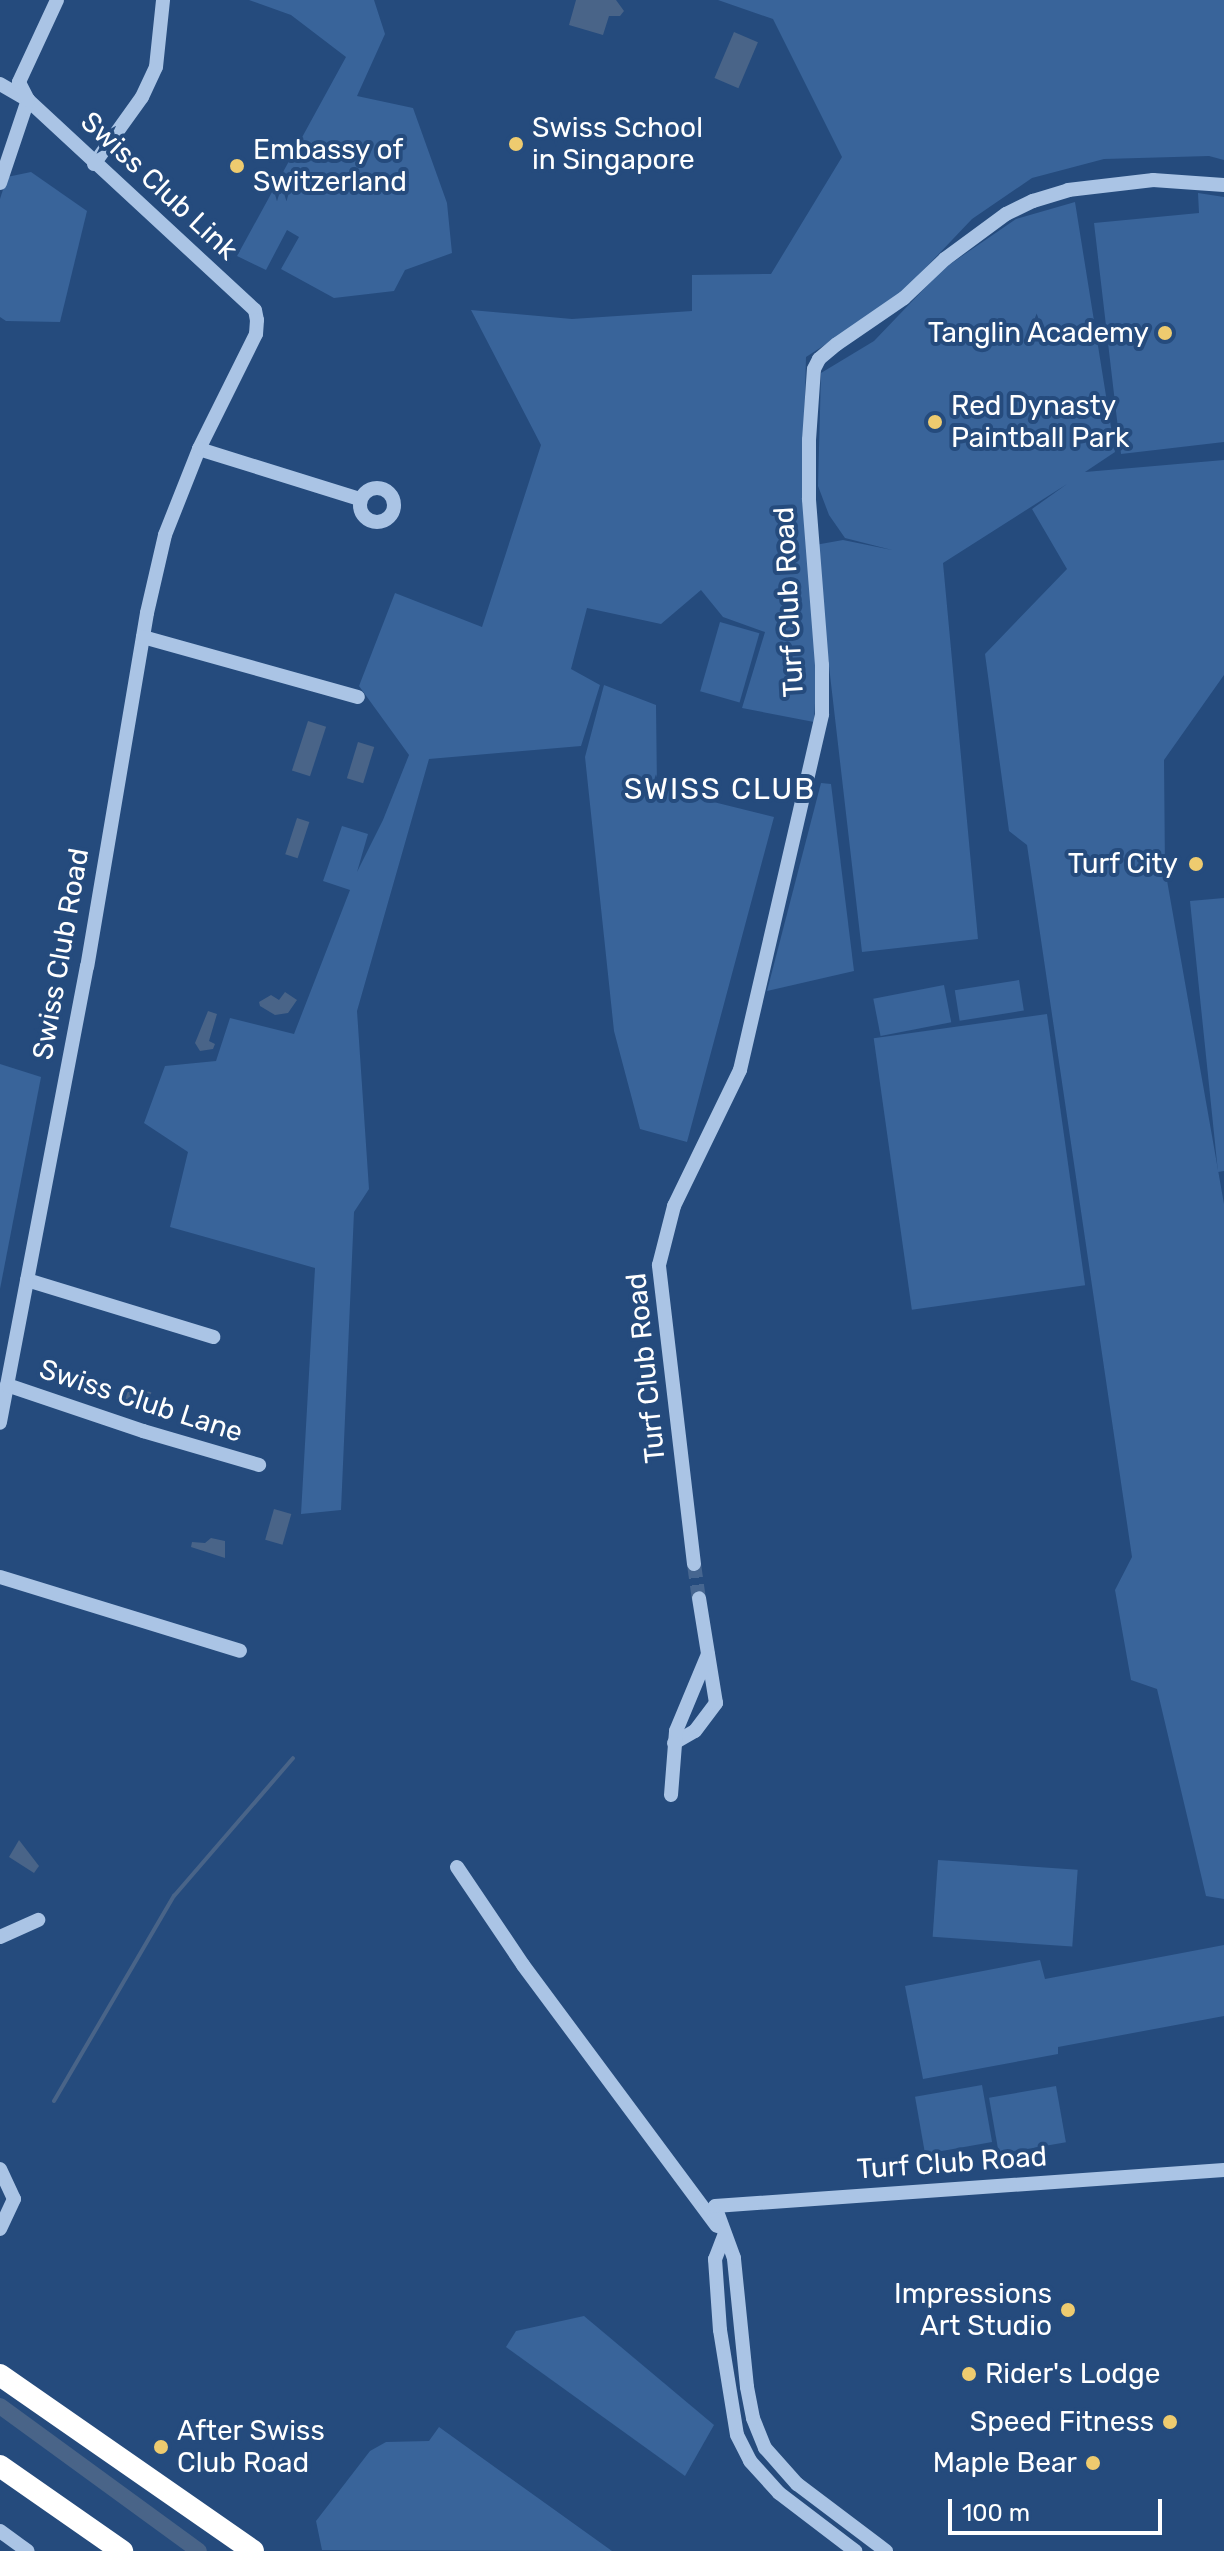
<!DOCTYPE html>
<html>
<head>
<meta charset="utf-8">
<style>
	body { margin:0 }
	#map { position:relative; width:1224px; height:2551px; overflow:hidden; background:#254b7d; font-family:Rubik,sans-serif }
	div>[style] { position:absolute }
	.green>* { inset:0; background:#39649a; transform-origin:0 0 }
	.water>* { inset:0; background:#496488; transform-origin:0 0 }
	.stream>* { height:4px; margin:-2px; padding:0 2px; transform-origin:2px; border-radius:2px; background:#496488 }
	.canal>* { height:16px; margin:-8px; padding:0 8px; transform-origin:8px; border-radius:8px; background:#496488 }
	.minor-tunnel>* { height:14px; margin-top:-7px; transform-origin:0; background:repeating-linear-gradient(90deg,#466690 0 14px,transparent 0 21px) }
	.minor>* { height:14px; margin:-7px; padding:0 7px; transform-origin:7px; border-radius:7px; background:#aac4e5 }
	.minor>.ring { margin:-7px; padding:0; box-sizing:content-box; background:none; border:14px solid #aac4e5; border-radius:50% }
	.highway>* { height:22px; margin:-11px; padding:0 11px; transform-origin:11px; border-radius:11px; background:#fff }
	.dots>* { width:22px; height:22px; translate:-50% -50%; box-sizing:border-box; border:4px solid #254b7d; border-radius:50% }
	span { translate:-50% -50%; white-space:nowrap; text-align:center; line-height:1.15; -webkit-text-stroke:8px #254b7d; paint-order:stroke }
	.poi-label { font-size:28px; color:#fff }
	.left { translate:0 -50%; text-align:left }
	.right { translate:-100% -50%; text-align:right }
	.street-label { font-size:28px; color:#fff }
	.neighbourhood-label { font-size:30px; color:#fff; letter-spacing:2px }
	.scale { position:absolute; left:948px; top:2499px; width:214px; height:36px; box-sizing:border-box; border:4px solid #fff; border-top:0; padding-left:10px; font-size:24px; line-height:28px; white-space:nowrap; color:#fff; -webkit-text-stroke:6px #254b7d; paint-order:stroke }
</style>
</head>
<body>
<div id="map">
	<div class="green">
		<div style="clip-path:polygon(249px 0,374px 0,385px 34px,357px 96px,413px 108px,447px 203px,452px 253px,405px 270px,394px 291px,334px 298px,281px 269px,299px 237px,287px 230px,266px 270px,237px 256px,346px 57px,291px 15px)"></div>
		<div style="clip-path:polygon(718px 0,1224px 0,1224px 160px,1209px 156px,1104px 159px,1032px 178px,972px 219px,895px 300px,806px 357px,803px 472px,817px 665px,814px 722px,742px 708px,765px 632px,723px 617px,701px 590px,661px 624px,587px 608px,571px 669px,600px 685px,581px 746px,429px 759px,357px 1011px,369px 1189px,354px 1212px,341px 1510px,301px 1514px,315px 1268px,170px 1227px,188px 1152px,144px 1123px,165px 1066px,216px 1061px,230px 1018px,294px 1034px,350px 890px,323px 881px,342px 826px,368px 834px,357px 872px,383px 820px,409px 755px,359px 686px,395px 593px,482px 627px,541px 445px,471px 310px,572px 319px,692px 311px,692px 275px,771px 274px,842px 157px,773px 19px)"></div>
		<div style="clip-path:polygon(31px 172px,87px 211px,60px 322px,6px 321px,0 317px,0 199px,7px 177px)"></div>
		<div style="clip-path:polygon(1198px 193px,1224px 197px,1224px 442px,1121px 454px,1094px 223px,1199px 213px)"></div>
		<div style="clip-path:polygon(1075px 202px,1115px 452px,1085px 472px,1224px 460px,1224px 675px,1164px 760px,1165px 869px,1224px 1204px,1224px 1899px,1206px 1896px,1157px 1689px,1131px 1680px,1115px 1590px,1132px 1557px,1027px 845px,1009px 831px,985px 654px,1067px 569px,1032px 509px,1067px 484px,943px 563px,978px 939px,862px 952px,815px 545px,843px 540px,892px 550px,845px 538px,829px 515px,818px 486px,821px 373px,874px 341px,943px 269px,1016px 219px)"></div>
		<div style="left:720px;top:622px;width:41px;height:72px;rotate:16deg"></div>
		<div style="clip-path:polygon(604px 685px,656px 705px,657px 788px,774px 817px,687px 1142px,640px 1129px,614px 1031px,585px 757px)"></div>
		<div style="clip-path:polygon(821px 783px,831px 784px,854px 971px,767px 991px)"></div>
		<div style="clip-path:polygon(1224px 898px,1224px 1171px,1218px 1172px,1190px 901px)"></div>
		<div style="left:1019px;top:980px;width:31px;height:65px;rotate:81deg"></div>
		<div style="left:944px;top:985px;width:38px;height:72px;rotate:79deg"></div>
		<div style="left:1047px;top:1014px;width:274px;height:175px;rotate:82deg"></div>
		<div style="clip-path:polygon(0 1064px,41px 1077px,0 1289px)"></div>
		<div style="left:938px;top:1860px;width:140px;height:77px;rotate:4deg"></div>
		<div style="clip-path:polygon(1224px 1945px,1224px 2016px,1058px 2047px,1058px 2054px,923px 2079px,905px 1986px,1040px 1960px,1045px 1979px)"></div>
		<div style="left:982px;top:2085px;width:58px;height:68px;rotate:80deg"></div>
		<div style="left:1056px;top:2086px;width:57px;height:68px;rotate:80deg"></div>
		<div style="clip-path:polygon(584px 2316px,714px 2425px,685px 2476px,506px 2347px,516px 2331px)"></div>
		<div style="clip-path:polygon(439px 2427px,612px 2551px,322px 2550px,316px 2521px,370px 2451px,386px 2442px,429px 2441px)"></div>
	</div>
	<div class="water">
		<div style="clip-path:polygon(576px 0,616px 0,624px 11px,620px 16px,609px 16px,603px 35px,569px 25px)"></div>
		<div style="left:734px;top:32px;width:26px;height:50px;rotate:23deg"></div>
		<div style="left:308px;top:721px;width:19px;height:52px;rotate:18deg"></div>
		<div style="left:358px;top:742px;width:17px;height:38px;rotate:17deg"></div>
		<div style="left:297px;top:818px;width:13px;height:38px;rotate:18deg"></div>
		<div style="clip-path:polygon(285px 992px,297px 1000px,288px 1013px,275px 1015px,260px 1006px,259px 1002px,271px 995px,279px 1000px)"></div>
		<div style="clip-path:polygon(208px 1011px,217px 1014px,209px 1041px,215px 1044px,213px 1049px,200px 1051px,195px 1043px)"></div>
		<div style="left:122px;top:1386px;width:30px;height:16px;rotate:12deg"></div>
		<div style="left:274px;top:1509px;width:18px;height:32px;rotate:16deg"></div>
		<div style="clip-path:polygon(211px 1538px,225px 1541px,225px 1558px,191px 1547px,192px 1542px,205px 1543px)"></div>
		<div style="clip-path:polygon(19px 1840px,39px 1866px,34px 1873px,9px 1857px)"></div>
	</div>
	<div class="stream">
		<div style="left:54px;top:2101px;width:238px;rotate:-59.7deg"></div>
		<div style="left:174px;top:1896px;width:182px;rotate:-49.2deg"></div>
	</div>
	<div class="canal">
		<div style="left:0;top:2406px;width:246px;rotate:36.1deg"></div>
	</div>
	<div class="minor-tunnel">
		<div style="left:694px;top:1564px;width:34px;rotate:82deg"></div>
	</div>
	<div class="minor">
		<div style="left:0;top:84px;width:32px;rotate:30deg"></div>
		<div style="left:28px;top:100px;width:309px;rotate:42.8deg"></div>
		<div style="left:255px;top:310px;width:10px;rotate:79deg"></div>
		<div style="left:257px;top:320px;width:14px;rotate:94deg"></div>
		<div style="left:256px;top:334px;width:128px;rotate:116.4deg"></div>
		<div style="left:199px;top:449px;width:92px;rotate:111.6deg"></div>
		<div style="left:165px;top:535px;width:80px;rotate:103deg"></div>
		<div style="left:147px;top:613px;width:358px;rotate:99.6deg"></div>
		<div style="left:87px;top:966px;width:465px;rotate:100.8deg"></div>
		<div style="left:94px;top:164px;width:82px;rotate:-54.4deg"></div>
		<div style="left:142px;top:97px;width:33px;rotate:-65deg"></div>
		<div style="left:156px;top:67px;width:67px;rotate:-84deg"></div>
		<div style="left:0;top:183px;width:88px;rotate:-71.4deg"></div>
		<div style="left:28px;top:100px;width:20px;rotate:-117deg"></div>
		<div style="left:19px;top:82px;width:90px;rotate:-65.1deg"></div>
		<div style="left:199px;top:449px;width:169px;rotate:17.3deg"></div>
		<div class="ring" style="left:360px;top:488px;width:20px;height:20px"></div>
		<div style="left:143px;top:637px;width:223px;rotate:15.6deg"></div>
		<div style="left:27px;top:1280px;width:195px;rotate:17deg"></div>
		<div style="left:7px;top:1385px;width:144px;rotate:18.7deg"></div>
		<div style="left:143px;top:1431px;width:121px;rotate:16.3deg"></div>
		<div style="left:694px;top:1564px;width:301px;rotate:-96.7deg"></div>
		<div style="left:659px;top:1265px;width:61px;rotate:-75.7deg"></div>
		<div style="left:674px;top:1206px;width:151px;rotate:-64.1deg"></div>
		<div style="left:740px;top:1070px;width:365px;rotate:-77deg"></div>
		<div style="left:822px;top:714px;width:49px;rotate:-90deg"></div>
		<div style="left:822px;top:665px;width:167px;rotate:-94.5deg"></div>
		<div style="left:809px;top:499px;width:59px;rotate:-90deg"></div>
		<div style="left:809px;top:440px;width:71px;rotate:-86deg"></div>
		<div style="left:814px;top:369px;width:11px;rotate:-63deg"></div>
		<div style="left:819px;top:359px;width:23px;rotate:-40deg"></div>
		<div style="left:837px;top:344px;width:81px;rotate:-34.5deg"></div>
		<div style="left:904px;top:298px;width:57px;rotate:-43.6deg"></div>
		<div style="left:945px;top:259px;width:76px;rotate:-36.4deg"></div>
		<div style="left:1006px;top:214px;width:30px;rotate:-26deg"></div>
		<div style="left:1033px;top:201px;width:37px;rotate:-17deg"></div>
		<div style="left:1068px;top:190px;width:86px;rotate:-6.7deg"></div>
		<div style="left:1153px;top:180px;width:71px;rotate:4deg"></div>
		<div style="left:0;top:1577px;width:251px;rotate:17.1deg"></div>
		<div style="left:674px;top:1743px;width:24px;rotate:-30deg"></div>
		<div style="left:695px;top:1731px;width:35px;rotate:-53deg"></div>
		<div style="left:716px;top:1703px;width:106px;rotate:-99.2deg"></div>
		<div style="left:671px;top:1795px;width:64px;rotate:-85.5deg"></div>
		<div style="left:676px;top:1731px;width:83px;rotate:-67.4deg"></div>
		<div style="left:457px;top:1867px;width:118px;rotate:56deg"></div>
		<div style="left:523px;top:1965px;width:325px;rotate:53.4deg"></div>
		<div style="left:0;top:1937px;width:42px;rotate:-24.1deg"></div>
		<div style="left:0;top:2169px;width:33px;rotate:65deg"></div>
		<div style="left:14px;top:2199px;width:33px;rotate:115deg"></div>
		<div style="left:724px;top:2236px;width:25px;rotate:111deg"></div>
		<div style="left:715px;top:2259px;width:71px;rotate:86deg"></div>
		<div style="left:720px;top:2330px;width:106px;rotate:80.8deg"></div>
		<div style="left:737px;top:2435px;width:29px;rotate:63deg"></div>
		<div style="left:750px;top:2461px;width:43px;rotate:47.8deg"></div>
		<div style="left:779px;top:2493px;width:96px;rotate:37.3deg"></div>
		<div style="left:0;top:2531px;width:34px;rotate:36deg"></div>
		<div style="left:886px;top:2551px;width:111px;rotate:-143deg"></div>
		<div style="left:797px;top:2484px;width:48px;rotate:-131.6deg"></div>
		<div style="left:765px;top:2448px;width:32px;rotate:-112deg"></div>
		<div style="left:753px;top:2418px;width:32px;rotate:-101deg"></div>
		<div style="left:747px;top:2387px;width:130px;rotate:-95.8deg"></div>
		<div style="left:734px;top:2258px;width:55px;rotate:-110.1deg"></div>
		<div style="left:715px;top:2206px;width:510px;rotate:-4.05deg"></div>
	</div>
	<div class="highway">
		<div style="left:0;top:2375px;width:308px;rotate:34.8deg"></div>
		<div style="left:0;top:2466px;width:149px;rotate:34.9deg"></div>
	</div>
	<div class="dots">
		<div style="left:516px;top:144px;background:#eecb6f"></div>
		<div style="left:237px;top:166px;background:#eecb6f"></div>
		<div style="left:1165px;top:333px;background:#eecb6f"></div>
		<div style="left:935px;top:422px;background:#eecb6f"></div>
		<div style="left:1196px;top:864px;background:#eecb6f"></div>
		<div style="left:1068px;top:2310px;background:#eecb6f"></div>
		<div style="left:969px;top:2374px;background:#eecb6f"></div>
		<div style="left:1170px;top:2422px;background:#eecb6f"></div>
		<div style="left:161px;top:2447px;background:#eecb6f"></div>
		<div style="left:1093px;top:2463px;background:#eecb6f"></div>
	</div>
	<div class="poi-label">
		<span class="left" style="left:532px;top:144px">Swiss School<br>in Singapore</span>
		<span class="left" style="left:253px;top:166px">Embassy of<br>Switzerland</span>
		<span class="right" style="left:1149px;top:333px">Tanglin Academy</span>
		<span class="left" style="left:951px;top:422px">Red Dynasty<br>Paintball Park</span>
		<span class="right" style="left:1178px;top:864px">Turf City</span>
		<span class="right" style="left:1052px;top:2310px">Impressions<br>Art Studio</span>
		<span class="left" style="left:985px;top:2374px">Rider's Lodge</span>
		<span class="right" style="left:1154px;top:2422px">Speed Fitness</span>
		<span class="left" style="left:177px;top:2447px">After Swiss<br>Club Road</span>
		<span class="right" style="left:1077px;top:2463px">Maple Bear</span>
	</div>
	<div class="street-label">
		<span style="left:159px;top:186px;rotate:43deg">Swiss Club Link</span>
		<span style="left:789px;top:602px;rotate:-93deg">Turf Club Road</span>
		<span style="left:61px;top:954px;rotate:-80deg">Swiss Club Road</span>
		<span style="left:646px;top:1368px;rotate:-96deg">Turf Club Road</span>
		<span style="left:141px;top:1401px;rotate:18deg">Swiss Club Lane</span>
		<span style="left:952px;top:2163px;rotate:-4deg">Turf Club Road</span>
	</div>
	<div class="neighbourhood-label">
		<span style="left:720px;top:789px">SWISS CLUB</span>
	</div>
	<div class="scale">100 m</div>
</div>
</body>
</html>
